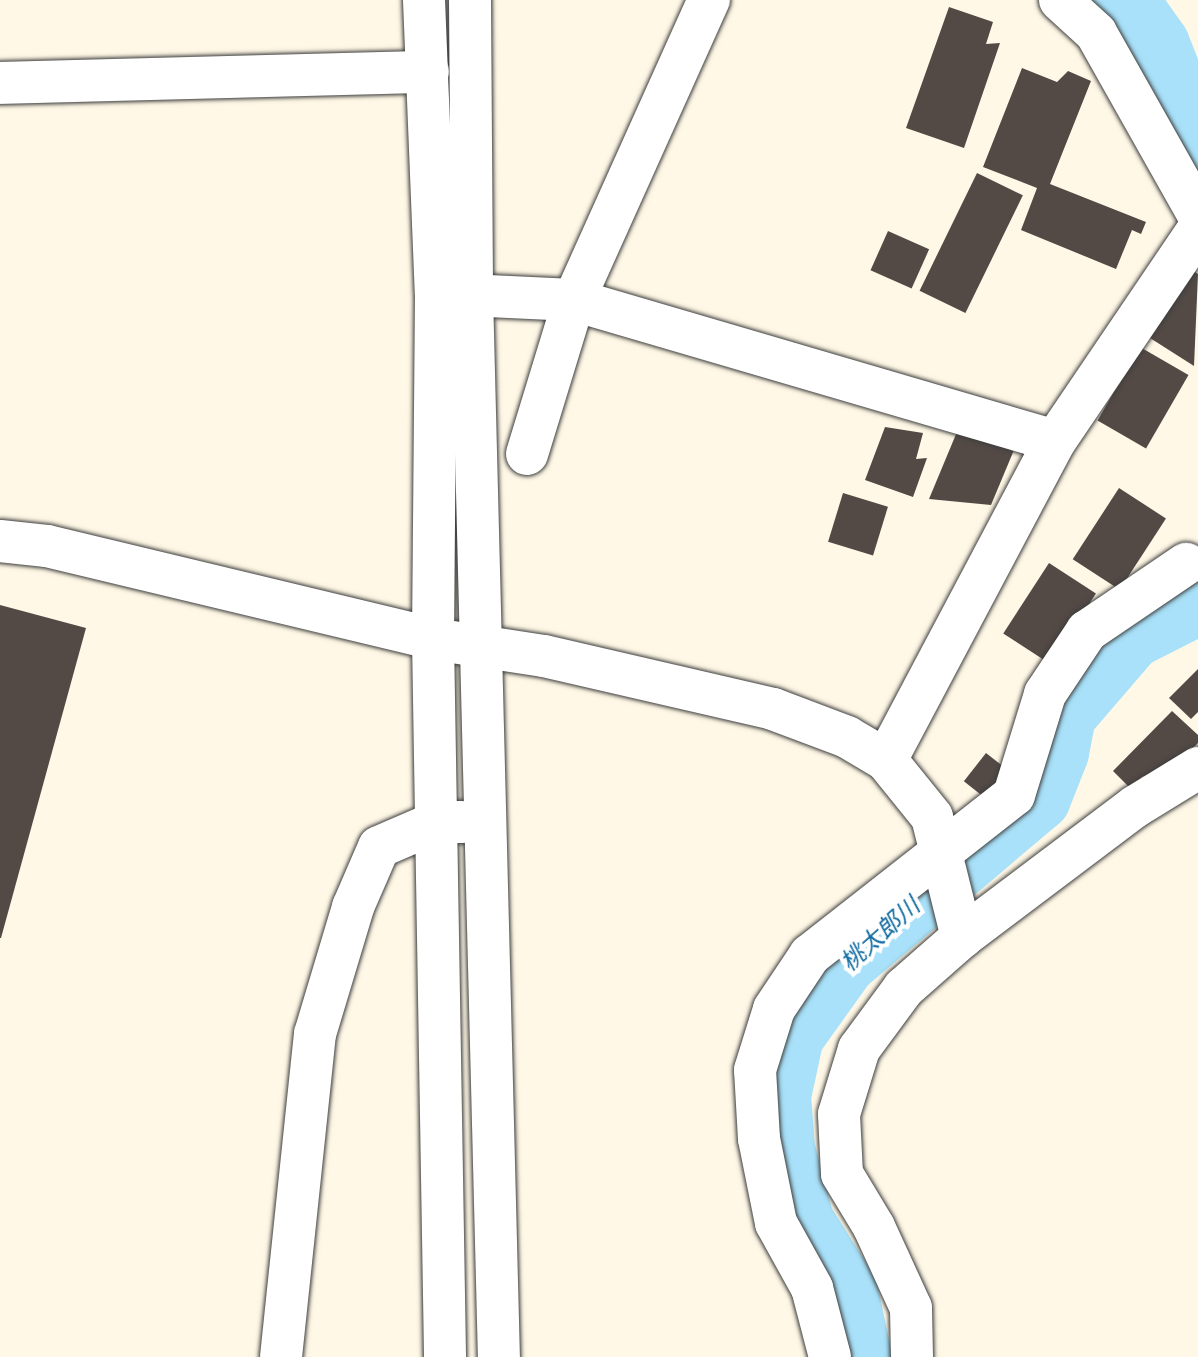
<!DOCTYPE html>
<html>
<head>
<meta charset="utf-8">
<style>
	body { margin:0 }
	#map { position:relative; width:1198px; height:1357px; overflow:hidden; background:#fff8e6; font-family:"IBM Plex Serif","Noto Sans JP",serif }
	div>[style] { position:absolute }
	.river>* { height:66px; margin:-33px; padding:0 33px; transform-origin:33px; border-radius:33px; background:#a8e1f9 }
	.building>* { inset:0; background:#534a46; transform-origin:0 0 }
	.roads { filter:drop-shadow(0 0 2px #3d3d3d) drop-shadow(0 0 2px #3d3d3d) }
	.minor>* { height:42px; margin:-21px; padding:0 21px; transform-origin:21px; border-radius:21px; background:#fff }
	span { translate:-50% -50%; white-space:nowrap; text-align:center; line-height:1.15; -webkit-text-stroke:8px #fff; paint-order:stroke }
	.water-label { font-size:24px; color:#0f6ba0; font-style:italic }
</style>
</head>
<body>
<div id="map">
	<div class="river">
		<div style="left:1125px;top:0;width:55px;rotate:54.6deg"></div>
		<div style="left:1157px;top:45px;width:113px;rotate:68.7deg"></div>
		<div style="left:859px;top:1357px;width:67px;rotate:-102deg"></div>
		<div style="left:845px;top:1291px;width:83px;rotate:-122.2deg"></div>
		<div style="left:801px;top:1221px;width:74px;rotate:-104.8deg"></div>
		<div style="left:782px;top:1149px;width:53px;rotate:-94.3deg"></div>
		<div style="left:778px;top:1096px;width:61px;rotate:-77.8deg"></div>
		<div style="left:791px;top:1036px;width:91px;rotate:-54.4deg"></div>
		<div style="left:844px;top:962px;width:254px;rotate:-40.2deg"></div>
		<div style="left:1038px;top:798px;width:49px;rotate:-68.6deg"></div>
		<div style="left:1056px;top:752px;width:38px;rotate:-79deg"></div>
		<div style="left:1063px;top:715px;width:104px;rotate:-49.3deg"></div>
		<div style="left:1131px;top:636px;width:75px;rotate:-26.9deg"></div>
	</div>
	<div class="building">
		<div style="clip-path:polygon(949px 7px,993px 22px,986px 44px,1000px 43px,964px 148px,906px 128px)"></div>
		<div style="clip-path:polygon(1022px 68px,1057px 82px,1068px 71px,1091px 81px,1050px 184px,1146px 222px,1141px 234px,1132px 230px,1116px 269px,1021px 230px,1037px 188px,983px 167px)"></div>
		<div style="left:977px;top:173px;width:51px;height:131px;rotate:26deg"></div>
		<div style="left:888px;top:231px;width:45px;height:43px;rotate:24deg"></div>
		<div style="clip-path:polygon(1192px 270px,1198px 274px,1194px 366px,1150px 338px)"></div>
		<div style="left:1140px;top:347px;width:56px;height:85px;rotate:30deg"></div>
		<div style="clip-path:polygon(885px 427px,923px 433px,916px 459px,927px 458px,913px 497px,865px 480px)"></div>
		<div style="clip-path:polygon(959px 427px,1014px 450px,991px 505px,929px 499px)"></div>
		<div style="left:1119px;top:488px;width:56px;height:85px;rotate:33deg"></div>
		<div style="left:843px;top:493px;width:47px;height:51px;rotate:17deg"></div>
		<div style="left:1049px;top:563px;width:56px;height:84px;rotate:33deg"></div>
		<div style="clip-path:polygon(0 605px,86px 628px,1px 938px,0 938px)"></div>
		<div style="clip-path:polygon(1198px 669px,1198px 712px,1191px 719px,1169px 698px)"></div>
		<div style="clip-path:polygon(1172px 711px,1198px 735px,1198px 743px,1154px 787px,1143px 776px,1130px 788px,1113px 771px)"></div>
		<div style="left:986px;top:753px;width:31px;height:36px;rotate:38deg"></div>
	</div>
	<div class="roads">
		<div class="minor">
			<div style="left:424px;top:0;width:294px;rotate:87.7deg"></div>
			<div style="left:436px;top:294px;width:345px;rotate:90.5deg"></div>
			<div style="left:433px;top:639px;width:718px;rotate:89.04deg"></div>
			<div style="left:470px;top:0;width:294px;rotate:89.6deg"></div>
			<div style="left:472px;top:294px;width:1063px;rotate:88.55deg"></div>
			<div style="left:1060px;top:0;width:49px;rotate:42.5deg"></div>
			<div style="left:1096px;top:33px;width:208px;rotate:60.6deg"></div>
			<div style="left:0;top:83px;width:428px;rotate:-1.5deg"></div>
			<div style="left:445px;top:294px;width:129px;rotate:2.7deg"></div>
			<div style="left:574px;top:300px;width:501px;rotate:16.34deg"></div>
			<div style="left:527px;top:454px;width:161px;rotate:-73deg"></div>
			<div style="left:574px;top:300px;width:329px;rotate:-65.8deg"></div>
			<div style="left:0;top:541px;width:47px;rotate:6.1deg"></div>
			<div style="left:47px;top:546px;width:397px;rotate:13.5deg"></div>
			<div style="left:433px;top:639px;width:112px;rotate:8.7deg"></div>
			<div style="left:544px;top:656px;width:235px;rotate:13deg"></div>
			<div style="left:773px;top:709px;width:79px;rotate:20.7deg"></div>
			<div style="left:847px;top:737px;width:45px;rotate:30.5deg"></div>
			<div style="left:886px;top:760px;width:73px;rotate:51.1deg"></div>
			<div style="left:932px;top:817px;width:124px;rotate:76deg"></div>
			<div style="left:962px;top:937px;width:218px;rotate:-37deg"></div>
			<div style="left:1136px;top:806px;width:73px;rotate:-31.5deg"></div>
			<div style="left:886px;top:760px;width:361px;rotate:-62.1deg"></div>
			<div style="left:1055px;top:441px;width:255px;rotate:-55.9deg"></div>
			<div style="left:281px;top:1357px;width:325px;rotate:-84deg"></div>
			<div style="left:315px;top:1034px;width:133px;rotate:-73.3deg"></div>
			<div style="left:353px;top:907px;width:65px;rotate:-66.6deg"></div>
			<div style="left:379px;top:847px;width:63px;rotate:-23.3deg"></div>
			<div style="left:437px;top:822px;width:25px"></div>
			<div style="left:830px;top:1357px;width:71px;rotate:-104.6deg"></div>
			<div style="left:812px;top:1288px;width:74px;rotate:-119deg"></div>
			<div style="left:776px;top:1223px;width:86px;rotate:-101.4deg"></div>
			<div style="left:759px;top:1139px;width:69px;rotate:-93.3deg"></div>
			<div style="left:755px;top:1070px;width:64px;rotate:-72.7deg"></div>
			<div style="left:774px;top:1009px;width:65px;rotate:-56.3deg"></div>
			<div style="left:810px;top:955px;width:259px;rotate:-38.1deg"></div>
			<div style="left:1014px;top:795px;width:106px;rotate:-72.9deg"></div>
			<div style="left:1045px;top:694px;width:76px;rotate:-56.3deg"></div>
			<div style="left:1087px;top:631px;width:120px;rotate:-34.1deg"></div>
			<div style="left:912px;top:1357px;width:49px;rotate:-91.2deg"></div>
			<div style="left:911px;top:1308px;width:89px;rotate:-114.6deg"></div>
			<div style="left:874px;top:1227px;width:62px;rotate:-121.1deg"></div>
			<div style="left:842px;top:1174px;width:60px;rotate:-92.9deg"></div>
			<div style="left:839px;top:1114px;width:68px;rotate:-72.9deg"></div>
			<div style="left:859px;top:1049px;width:76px;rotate:-53.6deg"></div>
			<div style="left:904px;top:988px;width:77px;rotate:-41.3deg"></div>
		</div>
	</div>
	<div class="water-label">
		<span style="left:880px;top:934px;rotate:-42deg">桃太郎川</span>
	</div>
</div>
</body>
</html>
